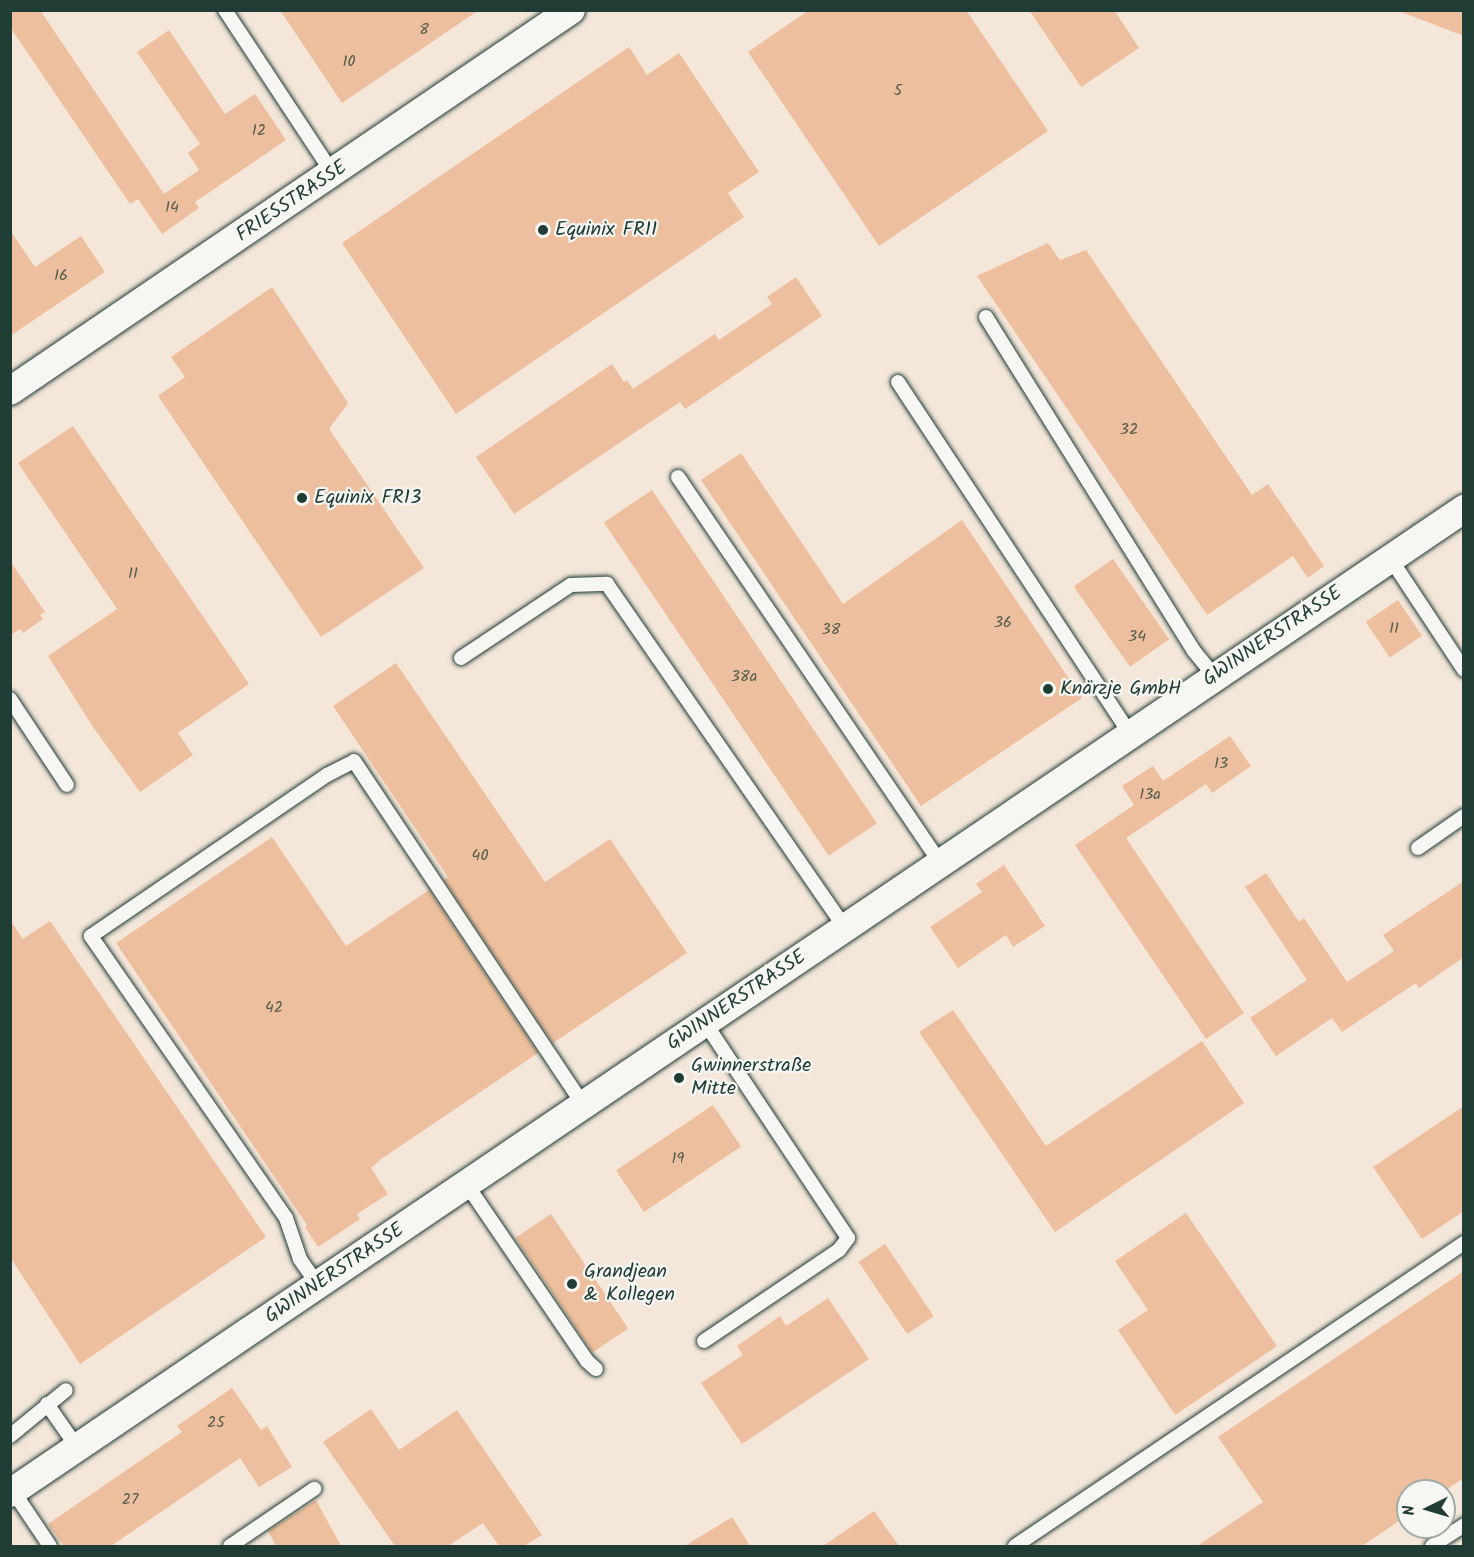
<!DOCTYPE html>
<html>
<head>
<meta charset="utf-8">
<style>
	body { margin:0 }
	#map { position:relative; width:1474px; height:1557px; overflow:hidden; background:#f6f6f2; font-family:Kalam,sans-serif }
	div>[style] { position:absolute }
	.built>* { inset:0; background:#f4e6d9 }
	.building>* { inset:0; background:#eebf9e; transform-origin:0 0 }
	.roads { filter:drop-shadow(0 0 2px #1f3d34) drop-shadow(0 0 2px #1f3d34) }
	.service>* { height:14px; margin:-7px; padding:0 7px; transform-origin:7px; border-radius:7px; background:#f6f6f2 }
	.minor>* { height:28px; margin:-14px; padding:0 14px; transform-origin:14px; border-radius:14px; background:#f6f6f2 }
	.dots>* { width:16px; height:16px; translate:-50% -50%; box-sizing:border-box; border:3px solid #f6f6f2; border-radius:50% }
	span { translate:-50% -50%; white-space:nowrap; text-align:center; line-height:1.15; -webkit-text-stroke:4.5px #f6f6f2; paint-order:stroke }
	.number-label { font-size:16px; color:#535e4e }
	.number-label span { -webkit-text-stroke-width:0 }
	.street-label { font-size:20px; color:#1f3d34 }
	.poi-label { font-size:20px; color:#1f3d34 }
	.left { translate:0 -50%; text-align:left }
	.frame { position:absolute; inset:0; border:12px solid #1f3d34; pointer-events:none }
	.north { position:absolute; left:1396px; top:1479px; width:60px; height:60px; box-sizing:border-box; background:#f6f6f2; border:2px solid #a0aca6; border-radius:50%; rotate:265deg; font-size:16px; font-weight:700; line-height:24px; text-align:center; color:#1f3d34 }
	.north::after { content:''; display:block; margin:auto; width:21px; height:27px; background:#1f3d34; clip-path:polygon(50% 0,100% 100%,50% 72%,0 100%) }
</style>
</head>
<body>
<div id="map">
	<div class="built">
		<div style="clip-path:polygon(evenodd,11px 11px,1463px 11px,1463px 1546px,11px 1546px,11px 11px,1408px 1491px,1444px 1491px,1444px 1527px,1408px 1527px,1408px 1491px)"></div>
	</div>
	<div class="building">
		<div style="clip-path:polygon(10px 10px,40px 10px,164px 194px,199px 170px,188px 153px,200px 144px,137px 52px,169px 30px,225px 114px,255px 94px,286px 140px,195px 202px,199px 208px,162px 234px,138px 199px,130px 204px,10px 27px)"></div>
		<div style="clip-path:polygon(280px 10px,479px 10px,342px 103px)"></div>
		<div style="clip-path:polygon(809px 10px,966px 10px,1048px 131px,879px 246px,748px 52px)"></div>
		<div style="clip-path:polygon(1029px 10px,1114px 10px,1139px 48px,1081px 87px)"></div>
		<div style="clip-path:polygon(1401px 10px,1464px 10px,1464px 36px,1401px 12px)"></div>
		<div style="clip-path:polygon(629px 47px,647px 75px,679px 53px,759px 172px,728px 193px,744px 217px,456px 414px,342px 243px)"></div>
		<div style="clip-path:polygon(10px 230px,35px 267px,81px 236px,105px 272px,10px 336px)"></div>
		<div style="clip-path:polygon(1048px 243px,1060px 260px,1086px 250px,1252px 495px,1268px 484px,1324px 566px,1308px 578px,1293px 556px,1207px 615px,977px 276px)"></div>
		<div style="clip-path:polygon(796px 277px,822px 316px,685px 409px,680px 402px,514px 514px,476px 457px,612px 364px,624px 382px,627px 380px,633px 389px,715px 334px,719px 340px,772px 304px,767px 297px)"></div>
		<div style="clip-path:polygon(272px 287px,348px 403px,329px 429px,424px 568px,321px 637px,158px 396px,185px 377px,171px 357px)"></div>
		<div style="clip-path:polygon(73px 426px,249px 684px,178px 733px,193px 755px,140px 792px,93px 727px,48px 656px,117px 609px,18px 463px)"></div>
		<div style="clip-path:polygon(741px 453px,843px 604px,962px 520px,1082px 698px,921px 806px,701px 480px)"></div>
		<div style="left:652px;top:490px;width:402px;height:58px;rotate:56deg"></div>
		<div style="left:1113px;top:559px;width:98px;height:48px;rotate:55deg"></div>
		<div style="clip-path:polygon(10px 561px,45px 612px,40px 615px,43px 619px,23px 633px,20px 629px,10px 635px)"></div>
		<div style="left:1398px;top:600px;width:43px;height:39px;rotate:56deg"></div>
		<div style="clip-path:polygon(396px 663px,545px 882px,610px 839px,687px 953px,553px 1043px,444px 880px,448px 877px,333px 706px)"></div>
		<div style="clip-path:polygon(1230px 736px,1251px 766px,1212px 793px,1206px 784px,1126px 838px,1244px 1013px,1206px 1039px,1075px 845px,1134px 805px,1122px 786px,1153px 766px,1163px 781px)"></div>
		<div style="clip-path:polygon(272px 837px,346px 946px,429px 890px,538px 1053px,381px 1159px,371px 1168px,388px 1194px,357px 1214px,360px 1219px,318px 1247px,305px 1227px,307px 1225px,116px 943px)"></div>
		<div style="clip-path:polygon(1004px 865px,1045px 926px,1013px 947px,1006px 935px,958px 968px,930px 927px,982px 892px,976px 884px)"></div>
		<div style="clip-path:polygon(1266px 873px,1299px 922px,1304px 918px,1347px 982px,1394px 951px,1383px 935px,1464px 881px,1464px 957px,1419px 988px,1416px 983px,1342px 1032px,1332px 1018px,1276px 1056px,1250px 1018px,1307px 980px,1245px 887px)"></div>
		<div style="clip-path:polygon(10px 920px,23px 939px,50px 921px,266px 1237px,80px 1364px,10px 1257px)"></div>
		<div style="clip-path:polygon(953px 1010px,1046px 1146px,1202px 1041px,1244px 1103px,1055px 1232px,919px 1032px)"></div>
		<div style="left:713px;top:1105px;width:50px;height:117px;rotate:56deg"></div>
		<div style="clip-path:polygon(1464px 1106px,1464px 1211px,1422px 1239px,1373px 1167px)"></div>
		<div style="clip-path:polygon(1186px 1213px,1277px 1346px,1175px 1415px,1118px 1330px,1148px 1310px,1115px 1261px)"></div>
		<div style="left:551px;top:1214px;width:138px;height:43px;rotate:56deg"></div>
		<div style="left:885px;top:1244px;width:87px;height:32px;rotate:56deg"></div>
		<div style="clip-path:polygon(1464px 1271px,1464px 1478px,1444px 1491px,1408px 1491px,1408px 1515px,1362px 1546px,1197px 1546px,1263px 1502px,1218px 1437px)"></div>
		<div style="clip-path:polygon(828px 1298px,869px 1359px,742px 1444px,701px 1383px,743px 1355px,737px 1346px,780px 1316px,786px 1326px)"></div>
		<div style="clip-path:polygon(232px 1388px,261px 1430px,267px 1426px,292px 1467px,259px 1487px,240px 1458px,111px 1546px,64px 1546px,48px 1524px,182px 1432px,177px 1426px)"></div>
		<div style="clip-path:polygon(371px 1409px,399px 1450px,457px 1410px,542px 1535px,524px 1546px,499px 1546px,483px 1523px,448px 1546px,395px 1546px,323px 1442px)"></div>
		<div style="clip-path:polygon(316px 1500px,341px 1546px,276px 1546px,268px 1531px)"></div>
		<div style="clip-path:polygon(874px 1511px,899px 1546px,823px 1546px)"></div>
		<div style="clip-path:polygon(732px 1517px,750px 1546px,685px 1546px)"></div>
	</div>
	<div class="roads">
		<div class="service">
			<div style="left:225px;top:10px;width:196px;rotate:56.6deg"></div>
			<div style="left:986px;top:317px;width:393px;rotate:58.1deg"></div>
			<div style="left:1194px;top:651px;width:33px;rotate:51deg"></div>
			<div style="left:898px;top:382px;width:423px;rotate:56.6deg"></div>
			<div style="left:678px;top:477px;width:467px;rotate:55.8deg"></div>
			<div style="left:1390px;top:558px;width:134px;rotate:56.5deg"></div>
			<div style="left:461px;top:658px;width:132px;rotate:-33.6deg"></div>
			<div style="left:571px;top:585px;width:36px;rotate:-2deg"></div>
			<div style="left:607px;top:584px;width:418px;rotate:55.3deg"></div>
			<div style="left:10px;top:699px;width:103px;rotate:56.5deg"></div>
			<div style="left:1418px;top:848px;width:56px;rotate:-34.8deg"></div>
			<div style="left:467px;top:1185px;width:213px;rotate:55.7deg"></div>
			<div style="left:587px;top:1361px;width:12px;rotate:42deg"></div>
			<div style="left:318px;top:1285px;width:32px;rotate:-125deg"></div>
			<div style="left:300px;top:1259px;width:43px;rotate:-108.9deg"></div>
			<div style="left:286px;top:1218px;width:343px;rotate:-124.7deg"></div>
			<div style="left:91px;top:936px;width:286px;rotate:-34.3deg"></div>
			<div style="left:327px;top:775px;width:30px;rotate:-27deg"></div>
			<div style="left:354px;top:761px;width:413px;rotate:56.3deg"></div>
			<div style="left:704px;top:1341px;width:163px;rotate:-34deg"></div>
			<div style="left:839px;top:1250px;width:15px;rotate:-53deg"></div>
			<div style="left:848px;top:1238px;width:258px;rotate:-123.6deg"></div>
			<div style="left:47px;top:1404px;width:52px;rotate:55.1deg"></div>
			<div style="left:10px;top:1436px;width:72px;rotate:-39.4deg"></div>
			<div style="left:13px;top:1491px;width:66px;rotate:56.1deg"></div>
			<div style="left:230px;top:1546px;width:102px;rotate:-34.2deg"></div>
			<div style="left:1015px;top:1546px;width:542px;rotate:-34.01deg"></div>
			<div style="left:1432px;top:1546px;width:38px;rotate:-33deg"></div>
		</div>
		<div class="minor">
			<div style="left:10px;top:391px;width:678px;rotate:-34.18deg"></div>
			<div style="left:10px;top:1493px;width:1756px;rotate:-34.09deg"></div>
		</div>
	</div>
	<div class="dots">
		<div style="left:543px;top:230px;background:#1f3d34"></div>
		<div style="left:302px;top:498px;background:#1f3d34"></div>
		<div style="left:1048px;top:689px;background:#1f3d34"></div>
		<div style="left:679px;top:1078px;background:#1f3d34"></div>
		<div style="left:572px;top:1284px;background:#1f3d34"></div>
	</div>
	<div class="number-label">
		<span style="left:424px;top:30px">8</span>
		<span style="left:349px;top:62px">10</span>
		<span style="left:898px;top:91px">5</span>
		<span style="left:259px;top:131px">12</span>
		<span style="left:172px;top:208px">14</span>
		<span style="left:61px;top:276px">16</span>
		<span style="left:1129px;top:430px">32</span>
		<span style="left:133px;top:574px">11</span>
		<span style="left:1003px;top:623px">36</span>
		<span style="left:1394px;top:629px">11</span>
		<span style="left:831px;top:630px">38</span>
		<span style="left:1137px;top:637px">34</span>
		<span style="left:744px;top:677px">38a</span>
		<span style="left:1221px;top:764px">13</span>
		<span style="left:1150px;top:795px">13a</span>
		<span style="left:480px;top:856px">40</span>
		<span style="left:274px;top:1008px">42</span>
		<span style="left:678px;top:1159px">19</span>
		<span style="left:216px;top:1423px">25</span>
		<span style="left:130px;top:1500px">27</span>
	</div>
	<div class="street-label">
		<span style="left:292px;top:202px;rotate:-34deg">FRIESSTRASSE</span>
		<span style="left:1273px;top:637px;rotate:-34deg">GWINNERSTRASSE</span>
		<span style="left:737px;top:1001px;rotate:-34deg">GWINNERSTRASSE</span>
		<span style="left:335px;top:1274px;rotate:-34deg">GWINNERSTRASSE</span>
	</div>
	<div class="poi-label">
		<span class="left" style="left:555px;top:230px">Equinix FR11</span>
		<span class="left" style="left:314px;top:498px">Equinix FR13</span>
		<span class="left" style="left:1060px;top:689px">Knärzje GmbH</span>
		<span class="left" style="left:691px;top:1078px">Gwinnerstraße<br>Mitte</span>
		<span class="left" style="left:584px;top:1284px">Grandjean<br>&amp; Kollegen</span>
	</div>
	<div class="frame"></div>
	<div class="north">N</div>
</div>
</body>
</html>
